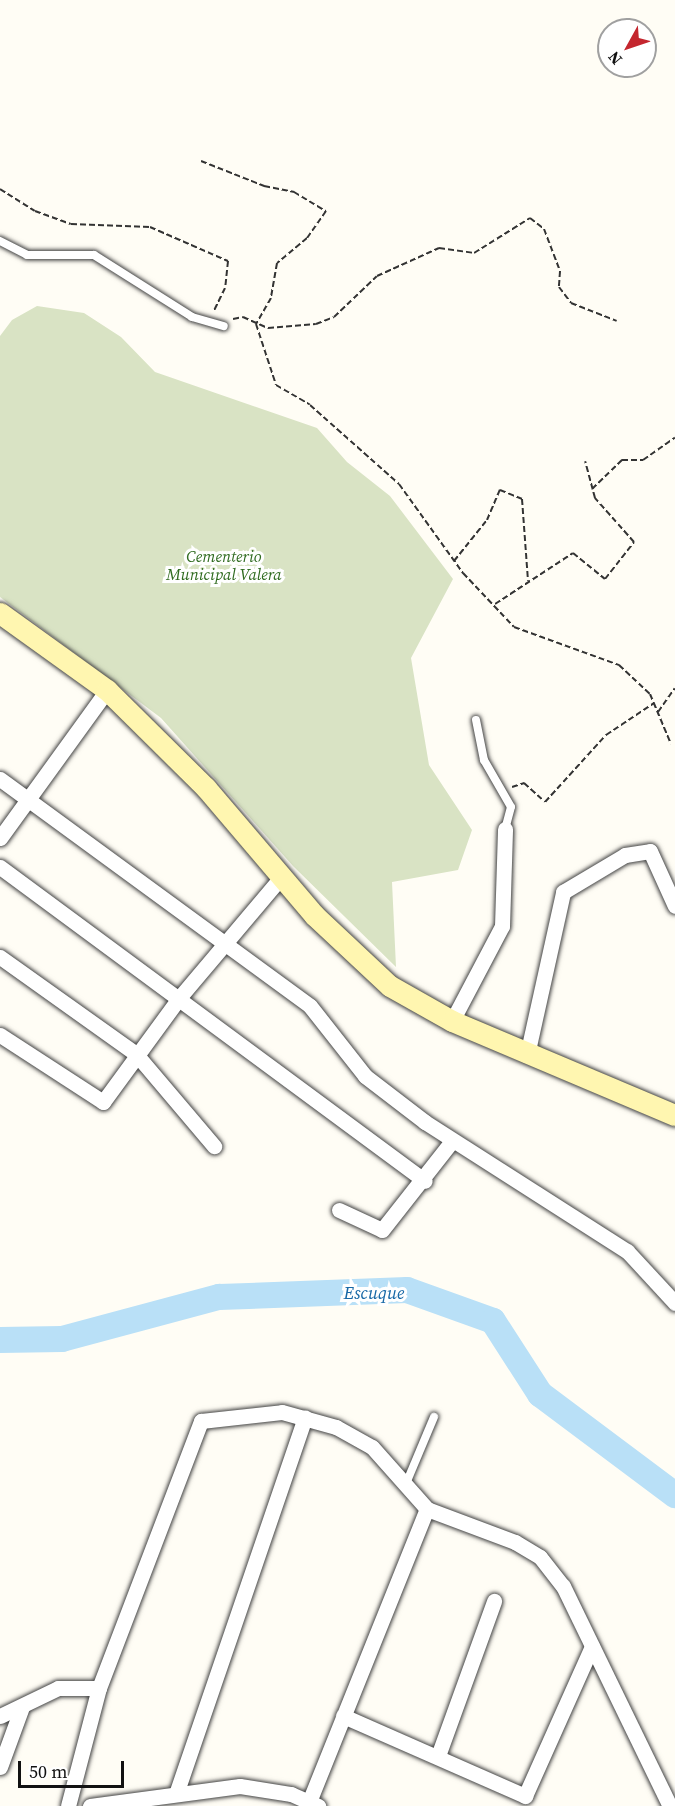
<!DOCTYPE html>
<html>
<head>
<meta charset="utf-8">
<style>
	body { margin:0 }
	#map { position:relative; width:675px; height:1806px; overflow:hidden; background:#fffdf5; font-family:"Source Serif 4",serif }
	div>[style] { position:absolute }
	.cemetery>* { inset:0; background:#d9e3c4 }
	.river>* { height:26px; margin:-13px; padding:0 13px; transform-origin:13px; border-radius:13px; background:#b9e0f7 }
	.path>* { height:2px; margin-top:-1px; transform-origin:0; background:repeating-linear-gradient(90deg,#333 0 6px,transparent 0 9px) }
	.roads { filter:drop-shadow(0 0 2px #444) drop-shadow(0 0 2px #444) }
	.service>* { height:8px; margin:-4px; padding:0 4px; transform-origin:4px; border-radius:4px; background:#fff }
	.minor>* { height:15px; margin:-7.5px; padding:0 7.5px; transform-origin:7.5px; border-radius:7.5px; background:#fff }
	.secondary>* { height:21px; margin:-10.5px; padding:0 10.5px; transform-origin:10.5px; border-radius:10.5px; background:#fff6b0 }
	span { translate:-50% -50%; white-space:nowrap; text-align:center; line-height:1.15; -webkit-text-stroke:6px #fff; paint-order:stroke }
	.park-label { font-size:16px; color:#2f6b1f; font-style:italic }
	.water-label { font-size:18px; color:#1768a6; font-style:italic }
	.north { position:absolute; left:597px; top:18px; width:60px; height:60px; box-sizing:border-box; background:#fff; border:2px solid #a0a0a0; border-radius:50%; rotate:230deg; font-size:16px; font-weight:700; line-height:24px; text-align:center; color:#111 }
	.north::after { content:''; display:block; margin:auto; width:21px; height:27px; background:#c4262e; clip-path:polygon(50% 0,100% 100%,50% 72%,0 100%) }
	.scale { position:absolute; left:18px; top:1761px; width:106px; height:27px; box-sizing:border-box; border:3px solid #111; border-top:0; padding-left:8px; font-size:18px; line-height:21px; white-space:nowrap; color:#111; -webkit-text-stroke:4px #fff; paint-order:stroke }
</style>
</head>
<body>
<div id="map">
	<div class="cemetery">
		<div style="clip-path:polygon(37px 306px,84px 313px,121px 337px,155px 372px,317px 428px,347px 462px,390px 496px,453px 579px,411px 658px,429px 765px,472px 830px,458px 870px,392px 882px,396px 967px,293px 866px,161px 718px,0 597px,0 336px,12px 320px)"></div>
	</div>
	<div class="river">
		<div style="left:0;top:1340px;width:62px;rotate:-0.9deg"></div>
		<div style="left:62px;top:1339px;width:163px;rotate:-15deg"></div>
		<div style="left:219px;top:1297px;width:188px;rotate:-2.1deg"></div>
		<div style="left:407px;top:1290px;width:91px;rotate:19.8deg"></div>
		<div style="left:493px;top:1321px;width:87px;rotate:57.2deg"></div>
		<div style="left:540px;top:1394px;width:169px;rotate:36.8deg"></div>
	</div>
	<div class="path">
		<div style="left:201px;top:161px;width:68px;rotate:21.6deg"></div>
		<div style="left:264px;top:186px;width:31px;rotate:11deg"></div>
		<div style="left:294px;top:192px;width:37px;rotate:31deg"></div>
		<div style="left:326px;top:211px;width:33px;rotate:125deg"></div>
		<div style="left:307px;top:238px;width:39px;rotate:140deg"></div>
		<div style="left:277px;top:263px;width:36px;rotate:100deg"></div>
		<div style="left:271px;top:298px;width:30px;rotate:120deg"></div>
		<div style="left:256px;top:324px;width:64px;rotate:71.8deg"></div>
		<div style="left:276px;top:385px;width:39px;rotate:30deg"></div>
		<div style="left:310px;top:405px;width:119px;rotate:41.6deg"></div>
		<div style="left:399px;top:484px;width:110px;rotate:54.3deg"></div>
		<div style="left:463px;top:573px;width:74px;rotate:46.6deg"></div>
		<div style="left:514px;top:627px;width:112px;rotate:19.9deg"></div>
		<div style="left:619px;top:665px;width:42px;rotate:43.1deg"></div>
		<div style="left:650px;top:694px;width:54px;rotate:67.2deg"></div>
		<div style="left:0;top:189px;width:41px;rotate:32.2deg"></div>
		<div style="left:35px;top:211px;width:38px;rotate:20deg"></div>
		<div style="left:71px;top:224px;width:79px;rotate:2.2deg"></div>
		<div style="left:150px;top:227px;width:85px;rotate:23.6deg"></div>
		<div style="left:228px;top:261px;width:27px;rotate:96deg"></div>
		<div style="left:225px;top:288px;width:25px;rotate:116deg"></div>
		<div style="left:233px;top:319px;width:10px;rotate:-11deg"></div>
		<div style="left:243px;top:317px;width:27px;rotate:24deg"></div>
		<div style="left:268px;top:328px;width:48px;rotate:-4.8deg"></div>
		<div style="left:316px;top:324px;width:19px;rotate:-21deg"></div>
		<div style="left:334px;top:317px;width:59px;rotate:-43.6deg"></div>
		<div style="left:377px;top:276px;width:68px;rotate:-24.3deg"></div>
		<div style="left:439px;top:248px;width:35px;rotate:8deg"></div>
		<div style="left:474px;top:253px;width:66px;rotate:-32deg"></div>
		<div style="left:530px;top:218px;width:18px;rotate:38deg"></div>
		<div style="left:544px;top:229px;width:45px;rotate:69.1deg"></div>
		<div style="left:560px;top:271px;width:16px;rotate:94deg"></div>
		<div style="left:559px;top:287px;width:20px;rotate:53deg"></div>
		<div style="left:571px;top:303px;width:49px;rotate:21.4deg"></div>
		<div style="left:592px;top:489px;width:42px;rotate:-44deg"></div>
		<div style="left:622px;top:460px;width:21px"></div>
		<div style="left:643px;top:460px;width:39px;rotate:-35deg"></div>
		<div style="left:454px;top:561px;width:53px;rotate:-51.2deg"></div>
		<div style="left:487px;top:520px;width:33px;rotate:-67deg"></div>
		<div style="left:500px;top:490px;width:24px;rotate:22deg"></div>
		<div style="left:522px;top:499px;width:82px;rotate:85.8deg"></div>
		<div style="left:495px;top:604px;width:93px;rotate:-33.2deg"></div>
		<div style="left:573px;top:553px;width:41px;rotate:39.1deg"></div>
		<div style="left:605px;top:579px;width:47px;rotate:-51.9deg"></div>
		<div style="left:634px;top:542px;width:59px;rotate:-131.6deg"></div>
		<div style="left:595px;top:498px;width:38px;rotate:-105deg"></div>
		<div style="left:658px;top:712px;width:29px;rotate:-55deg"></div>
		<div style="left:512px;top:787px;width:13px;rotate:-18deg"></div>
		<div style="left:524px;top:783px;width:28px;rotate:42deg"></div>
		<div style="left:545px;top:802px;width:91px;rotate:-47.7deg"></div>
		<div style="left:606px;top:735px;width:58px;rotate:-33.7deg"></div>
	</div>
	<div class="roads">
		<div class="service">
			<div style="left:0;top:241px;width:30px;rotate:27deg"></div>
			<div style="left:27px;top:255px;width:67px"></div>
			<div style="left:94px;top:255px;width:116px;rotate:32.3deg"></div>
			<div style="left:192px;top:317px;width:33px;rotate:16deg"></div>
			<div style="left:476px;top:720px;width:41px;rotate:78.7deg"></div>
			<div style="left:484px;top:760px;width:54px;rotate:60.1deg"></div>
			<div style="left:511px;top:807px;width:23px;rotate:105deg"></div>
			<div style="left:405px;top:1486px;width:75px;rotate:-67.2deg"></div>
		</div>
		<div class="minor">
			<div style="left:0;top:779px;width:384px;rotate:36.2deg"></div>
			<div style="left:310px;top:1006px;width:89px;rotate:51.8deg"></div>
			<div style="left:365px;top:1076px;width:76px;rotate:37.5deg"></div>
			<div style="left:425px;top:1122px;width:240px;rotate:32.6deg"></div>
			<div style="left:627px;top:1251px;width:71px;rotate:47.3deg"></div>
			<div style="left:0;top:838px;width:183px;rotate:-54.1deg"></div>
			<div style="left:0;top:867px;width:528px;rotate:36.46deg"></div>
			<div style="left:0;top:957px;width:167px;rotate:35.5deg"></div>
			<div style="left:136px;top:1054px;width:121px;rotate:49.7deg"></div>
			<div style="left:452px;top:1021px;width:107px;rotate:-62.2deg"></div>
			<div style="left:502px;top:926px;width:97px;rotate:-88.2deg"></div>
			<div style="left:0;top:1035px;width:123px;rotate:33deg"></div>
			<div style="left:103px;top:1102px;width:129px;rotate:-53.8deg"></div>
			<div style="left:179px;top:998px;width:161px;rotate:-49.8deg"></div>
			<div style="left:527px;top:1055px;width:167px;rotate:-77.5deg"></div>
			<div style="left:563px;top:892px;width:72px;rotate:-30.8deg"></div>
			<div style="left:625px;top:855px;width:25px;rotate:-9deg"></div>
			<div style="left:650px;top:851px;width:60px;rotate:65.6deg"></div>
			<div style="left:339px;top:1210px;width:47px;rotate:24.9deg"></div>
			<div style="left:382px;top:1230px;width:113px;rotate:-51.8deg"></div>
			<div style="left:0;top:1716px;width:64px;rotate:-25.8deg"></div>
			<div style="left:58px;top:1688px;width:41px"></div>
			<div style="left:343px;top:1716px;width:199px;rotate:23.7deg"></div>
			<div style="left:525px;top:1796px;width:164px;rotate:-65.9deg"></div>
			<div style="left:438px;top:1756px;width:165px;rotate:-70.1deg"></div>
			<div style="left:0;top:1767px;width:64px;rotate:-69.9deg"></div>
			<div style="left:176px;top:1794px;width:398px;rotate:-71.1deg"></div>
			<div style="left:309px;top:1802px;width:316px;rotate:-68.1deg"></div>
			<div style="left:68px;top:1806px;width:122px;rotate:-75.3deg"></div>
			<div style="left:99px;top:1688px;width:286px;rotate:-69.1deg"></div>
			<div style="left:201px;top:1421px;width:81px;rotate:-6.3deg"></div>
			<div style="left:282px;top:1412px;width:56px;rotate:15.5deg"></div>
			<div style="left:336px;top:1427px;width:41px;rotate:29.1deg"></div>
			<div style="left:372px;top:1447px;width:83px;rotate:48.4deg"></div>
			<div style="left:427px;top:1509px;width:94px;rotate:20.6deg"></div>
			<div style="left:515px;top:1542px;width:29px;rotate:31deg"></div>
			<div style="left:540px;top:1557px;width:37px;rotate:52deg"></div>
			<div style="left:563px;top:1586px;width:245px;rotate:64.1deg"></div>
			<div style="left:90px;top:1806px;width:151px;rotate:-7.6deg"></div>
			<div style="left:240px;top:1786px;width:52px;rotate:8.9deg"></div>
			<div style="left:291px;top:1794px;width:30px;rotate:24deg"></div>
		</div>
		<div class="secondary">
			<div style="left:0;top:613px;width:132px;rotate:35.7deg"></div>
			<div style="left:107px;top:690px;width:139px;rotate:44.7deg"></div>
			<div style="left:206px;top:788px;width:167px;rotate:49.6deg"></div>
			<div style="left:314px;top:915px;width:104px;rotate:43.1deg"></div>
			<div style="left:390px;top:986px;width:71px;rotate:29.4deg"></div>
			<div style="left:452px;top:1021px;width:242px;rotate:22.9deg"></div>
		</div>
	</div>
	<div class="park-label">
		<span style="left:224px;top:565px">Cementerio<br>Municipal Valera</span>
	</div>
	<div class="water-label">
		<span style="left:374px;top:1293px">Escuque</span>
	</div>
	<div class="north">N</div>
	<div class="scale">50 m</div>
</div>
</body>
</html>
